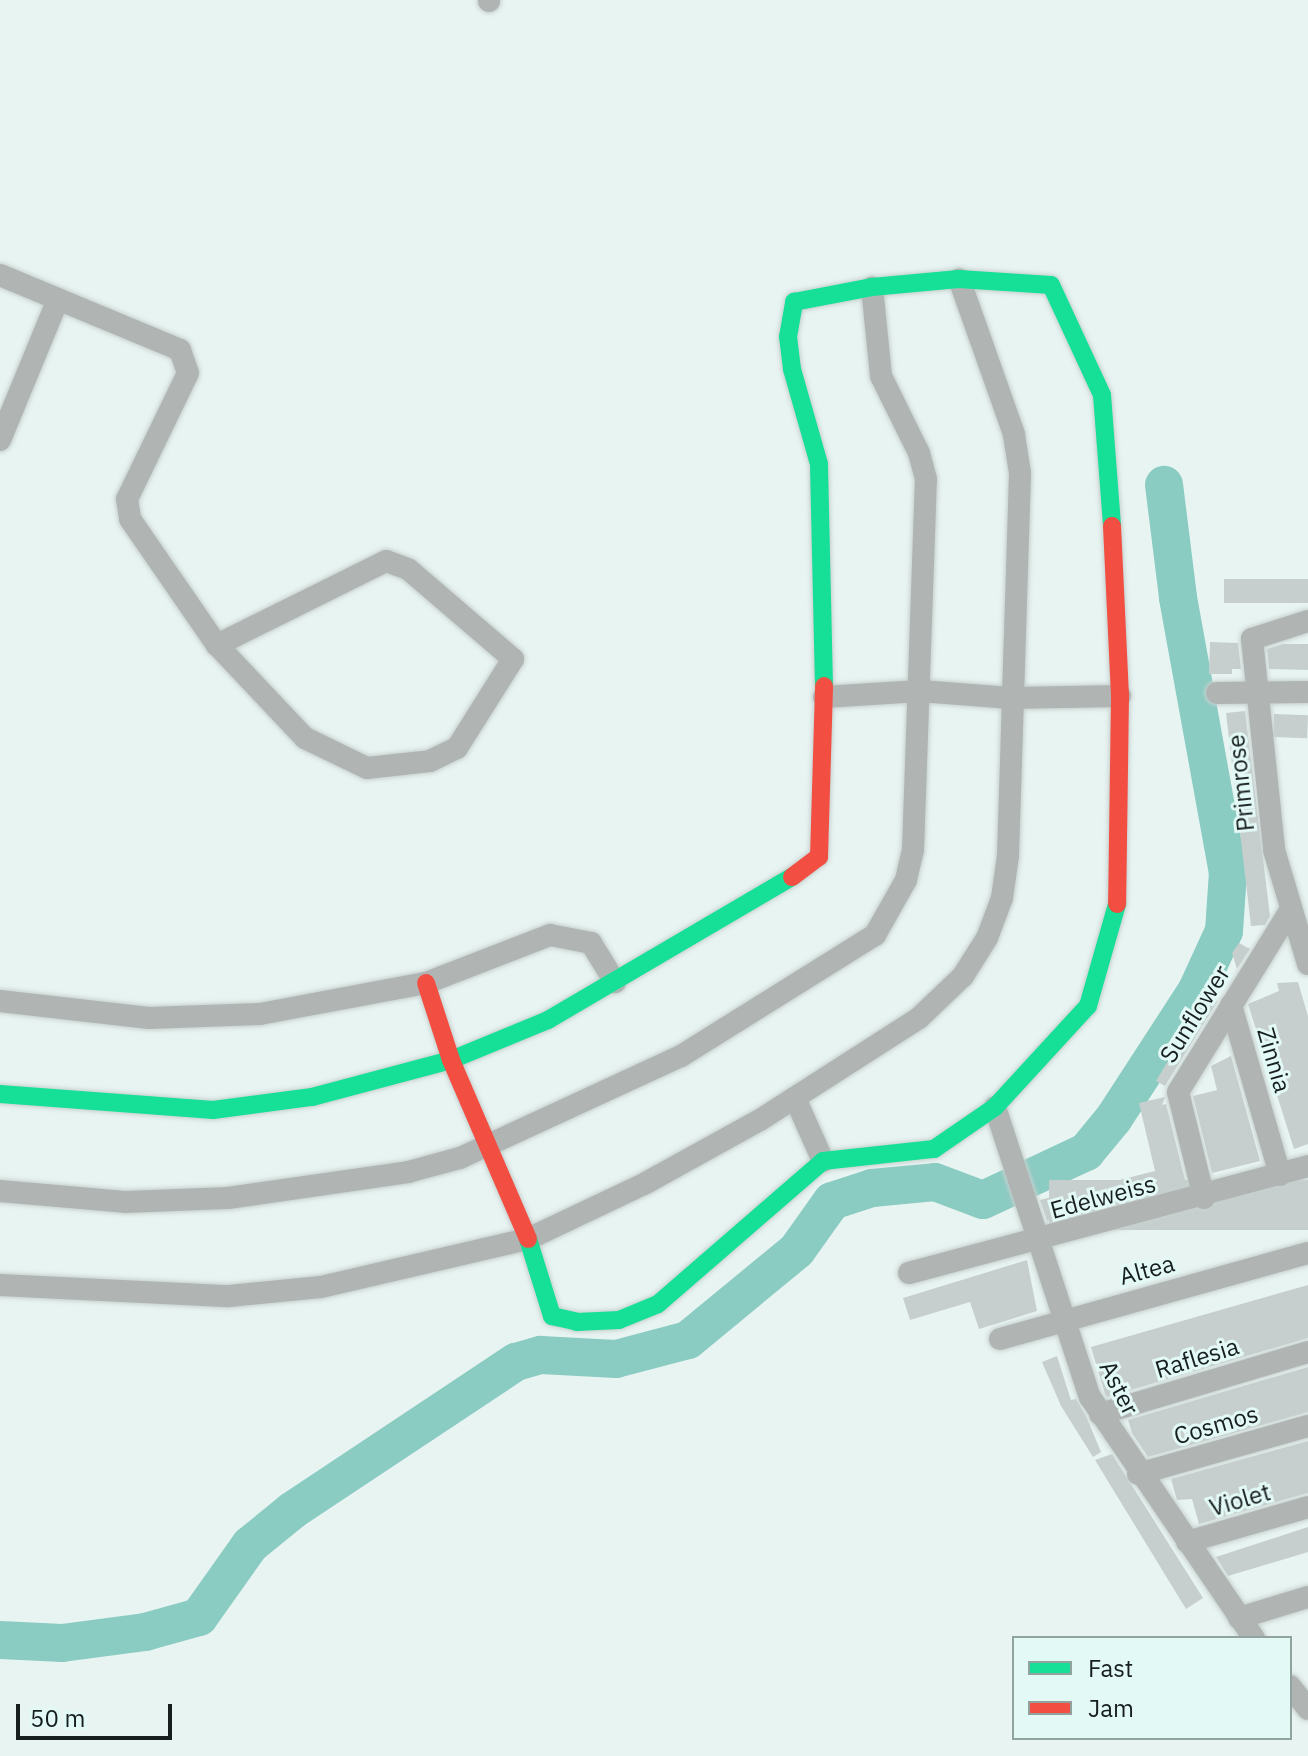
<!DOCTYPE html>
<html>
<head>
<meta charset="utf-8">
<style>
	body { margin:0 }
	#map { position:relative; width:1308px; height:1756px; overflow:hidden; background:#e8f4f2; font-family:"IBM Plex Sans",sans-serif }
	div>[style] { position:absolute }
	.river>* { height:38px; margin:-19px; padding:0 19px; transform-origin:19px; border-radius:19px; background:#8acbc2 }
	.building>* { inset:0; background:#c6cfce; transform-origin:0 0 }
	.roads { filter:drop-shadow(0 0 2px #c7d1cf) drop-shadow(0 0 2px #c7d1cf) }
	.street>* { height:22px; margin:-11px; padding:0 11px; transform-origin:11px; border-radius:11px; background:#b0b5b4 }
	.fast>* { height:18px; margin:-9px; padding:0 9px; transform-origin:9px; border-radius:9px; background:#16e098 }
	.jam>* { height:18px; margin:-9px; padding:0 9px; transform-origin:9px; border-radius:9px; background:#f24e42 }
	span { translate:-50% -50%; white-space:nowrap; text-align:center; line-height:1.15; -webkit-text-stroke:6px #e3f9f5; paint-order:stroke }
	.street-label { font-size:24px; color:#171f1e }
	.legend { position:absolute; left:1012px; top:1636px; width:280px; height:104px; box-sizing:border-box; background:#e3f9f5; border:2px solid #91a29f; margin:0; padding:10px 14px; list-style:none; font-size:24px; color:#171f1e }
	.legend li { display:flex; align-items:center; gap:16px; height:40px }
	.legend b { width:40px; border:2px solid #91a29f }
	.scale { position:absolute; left:16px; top:1704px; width:156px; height:36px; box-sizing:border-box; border:4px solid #171f1e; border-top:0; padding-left:10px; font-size:24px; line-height:28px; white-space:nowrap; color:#171f1e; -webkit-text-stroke:6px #e3f9f5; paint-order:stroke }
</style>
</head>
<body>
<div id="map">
	<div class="river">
		<div style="left:0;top:1640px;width:62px;rotate:2.8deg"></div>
		<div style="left:62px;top:1643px;width:84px;rotate:-7.5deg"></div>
		<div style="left:145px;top:1632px;width:56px;rotate:-15.5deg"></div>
		<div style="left:199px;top:1617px;width:88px;rotate:-54.7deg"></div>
		<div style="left:250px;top:1545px;width:55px;rotate:-39.1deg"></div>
		<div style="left:293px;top:1510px;width:268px;rotate:-33.6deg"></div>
		<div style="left:516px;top:1362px;width:26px;rotate:-16deg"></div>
		<div style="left:541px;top:1355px;width:75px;rotate:3.1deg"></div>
		<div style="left:616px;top:1359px;width:74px;rotate:-14.8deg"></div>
		<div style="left:688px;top:1340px;width:141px;rotate:-39.5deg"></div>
		<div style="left:797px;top:1250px;width:60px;rotate:-54.5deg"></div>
		<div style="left:832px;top:1201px;width:42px;rotate:-18deg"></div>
		<div style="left:872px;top:1188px;width:63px;rotate:-5.4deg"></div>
		<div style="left:935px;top:1182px;width:51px;rotate:20.6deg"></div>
		<div style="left:983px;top:1200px;width:114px;rotate:-25deg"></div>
		<div style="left:1086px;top:1152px;width:44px;rotate:-50.5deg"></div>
		<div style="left:1114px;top:1118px;width:153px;rotate:-57deg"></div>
		<div style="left:1197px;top:990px;width:65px;rotate:-65.4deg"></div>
		<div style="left:1224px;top:931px;width:58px;rotate:-86.1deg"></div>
		<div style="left:1228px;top:873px;width:280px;rotate:-100.3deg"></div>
		<div style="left:1178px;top:597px;width:113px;rotate:-97.1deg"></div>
	</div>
	<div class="building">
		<div style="left:1308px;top:579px;width:24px;height:84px;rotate:90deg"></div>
		<div style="clip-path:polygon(1210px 642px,1238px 643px,1241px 669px,1232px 669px,1232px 674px,1209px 674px)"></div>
		<div style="clip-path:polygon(1283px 644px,1308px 644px,1308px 670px,1269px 669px,1267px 649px)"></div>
		<div style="clip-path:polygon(1245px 711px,1270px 916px,1265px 925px,1251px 926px,1226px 713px)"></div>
		<div style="left:1274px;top:714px;width:34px;height:23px;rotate:2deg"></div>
		<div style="clip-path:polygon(1239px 943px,1250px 949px,1237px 969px,1232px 953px)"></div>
		<div style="clip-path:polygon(1298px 982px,1308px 1016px,1308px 1144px,1294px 1149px,1248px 1004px,1279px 991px,1277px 983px)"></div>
		<div style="clip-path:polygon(1213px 985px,1217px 1002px,1165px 1086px,1156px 1081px)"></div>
		<div style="clip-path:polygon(1231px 1056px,1260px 1161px,1212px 1173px,1193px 1096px,1217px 1090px,1211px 1066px)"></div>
		<div style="clip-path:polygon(1165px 1097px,1162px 1105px,1166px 1104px,1185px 1180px,1047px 1221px,1040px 1200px,1155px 1171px,1139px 1103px)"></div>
		<div style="left:1308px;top:1180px;width:50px;height:259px;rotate:90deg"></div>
		<div style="clip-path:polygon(1027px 1260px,1037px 1311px,979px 1329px,970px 1302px,910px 1320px,903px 1298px)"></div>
		<div style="clip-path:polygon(1308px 1285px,1308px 1338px,1107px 1397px,1105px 1394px,1091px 1347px)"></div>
		<div style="clip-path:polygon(1057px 1356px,1071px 1400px,1076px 1399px,1086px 1416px,1101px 1452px,1093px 1457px,1061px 1406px,1042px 1362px)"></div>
		<div style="clip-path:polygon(1308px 1367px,1308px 1412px,1148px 1457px,1132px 1433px,1128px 1420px)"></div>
		<div style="clip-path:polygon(1308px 1441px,1308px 1493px,1199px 1524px,1192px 1499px,1177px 1500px,1171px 1479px)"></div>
		<div style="clip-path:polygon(1112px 1454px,1203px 1598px,1186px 1609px,1095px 1460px)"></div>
		<div style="clip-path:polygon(1308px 1527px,1308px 1552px,1228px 1576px,1216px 1557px)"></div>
	</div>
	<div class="roads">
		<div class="street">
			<div style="left:489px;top:0;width:1px;rotate:90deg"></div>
			<div style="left:0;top:275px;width:195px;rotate:22.6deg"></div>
			<div style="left:180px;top:350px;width:24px;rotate:71deg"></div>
			<div style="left:188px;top:373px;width:140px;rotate:115.8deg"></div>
			<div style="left:127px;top:499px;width:20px;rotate:81deg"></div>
			<div style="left:130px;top:519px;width:153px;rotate:55.4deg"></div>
			<div style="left:217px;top:645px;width:128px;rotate:46.6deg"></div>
			<div style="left:305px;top:738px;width:69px;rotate:25.8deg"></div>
			<div style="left:367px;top:768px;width:63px;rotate:-6.3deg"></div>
			<div style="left:430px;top:761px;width:30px;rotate:-26deg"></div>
			<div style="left:457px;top:748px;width:105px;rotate:-57.8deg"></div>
			<div style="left:513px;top:659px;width:138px;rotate:-139.4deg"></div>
			<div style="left:408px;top:569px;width:23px;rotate:-160deg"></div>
			<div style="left:386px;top:561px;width:189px;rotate:153.6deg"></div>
			<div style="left:0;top:440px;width:152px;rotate:-67.6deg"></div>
			<div style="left:1308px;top:621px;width:59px;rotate:162.2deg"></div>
			<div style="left:1252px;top:639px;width:212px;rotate:84deg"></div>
			<div style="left:1274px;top:850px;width:119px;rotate:73.4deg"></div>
			<div style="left:1217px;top:693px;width:91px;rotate:-0.6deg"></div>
			<div style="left:824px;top:697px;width:96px;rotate:-3.6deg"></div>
			<div style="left:920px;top:691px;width:91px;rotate:4.4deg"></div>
			<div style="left:1011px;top:698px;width:109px;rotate:-1.1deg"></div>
			<div style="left:0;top:1001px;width:150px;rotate:6.5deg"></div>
			<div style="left:149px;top:1018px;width:111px;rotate:-2.1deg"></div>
			<div style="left:260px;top:1014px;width:169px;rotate:-10.6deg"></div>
			<div style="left:426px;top:983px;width:133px;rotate:-21.2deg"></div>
			<div style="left:550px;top:935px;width:42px;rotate:11deg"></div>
			<div style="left:591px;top:943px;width:46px;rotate:58.4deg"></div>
			<div style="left:1231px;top:1005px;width:177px;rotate:73.9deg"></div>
			<div style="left:795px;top:1098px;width:69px;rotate:66deg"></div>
			<div style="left:995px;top:1107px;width:305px;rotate:71.9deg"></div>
			<div style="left:1090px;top:1397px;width:292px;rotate:55.8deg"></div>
			<div style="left:0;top:1191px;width:125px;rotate:5deg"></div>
			<div style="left:125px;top:1202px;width:103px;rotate:-2.2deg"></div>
			<div style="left:228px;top:1198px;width:182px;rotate:-8.2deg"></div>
			<div style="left:408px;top:1172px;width:54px;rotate:-15.1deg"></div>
			<div style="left:460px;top:1158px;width:243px;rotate:-24.8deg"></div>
			<div style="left:681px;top:1056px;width:229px;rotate:-32deg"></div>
			<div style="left:875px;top:935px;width:63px;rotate:-60.6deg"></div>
			<div style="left:906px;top:880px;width:31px;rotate:-77deg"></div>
			<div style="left:913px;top:850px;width:371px;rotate:-88deg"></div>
			<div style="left:926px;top:479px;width:27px;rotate:-105deg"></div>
			<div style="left:919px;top:453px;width:86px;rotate:-116.3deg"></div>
			<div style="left:881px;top:376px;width:89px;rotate:-95.8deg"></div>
			<div style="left:1204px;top:1198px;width:109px;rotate:-103.8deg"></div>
			<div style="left:1178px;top:1092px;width:211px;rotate:-58.3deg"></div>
			<div style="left:909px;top:1273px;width:413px;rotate:-15deg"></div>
			<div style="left:0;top:1285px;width:229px;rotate:2.8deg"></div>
			<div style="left:229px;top:1296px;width:92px;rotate:-5.6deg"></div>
			<div style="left:321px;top:1287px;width:212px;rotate:-13.1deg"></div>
			<div style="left:528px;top:1239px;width:128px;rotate:-25.4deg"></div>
			<div style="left:644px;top:1184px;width:132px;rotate:-28.9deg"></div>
			<div style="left:760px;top:1120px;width:189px;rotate:-32.7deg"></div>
			<div style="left:919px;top:1018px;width:61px;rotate:-43.7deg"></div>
			<div style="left:963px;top:976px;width:45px;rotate:-57.7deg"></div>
			<div style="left:987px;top:938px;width:43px;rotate:-69.4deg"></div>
			<div style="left:1002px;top:898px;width:42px;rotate:-81.9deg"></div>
			<div style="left:1008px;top:856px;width:383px;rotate:-88.2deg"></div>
			<div style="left:1020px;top:473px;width:39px;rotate:-99deg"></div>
			<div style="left:1014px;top:434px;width:164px;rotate:-109.5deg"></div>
			<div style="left:1000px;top:1339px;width:320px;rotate:-15.6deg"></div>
			<div style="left:1100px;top:1414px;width:217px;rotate:-16.6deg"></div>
			<div style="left:1138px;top:1474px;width:177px;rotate:-15.8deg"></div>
			<div style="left:1187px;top:1542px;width:126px;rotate:-16.1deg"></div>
			<div style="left:1239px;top:1618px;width:72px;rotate:-16.9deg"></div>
			<div style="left:1290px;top:1686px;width:29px;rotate:52deg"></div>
		</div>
		<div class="fast">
			<div style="left:824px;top:686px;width:222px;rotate:-91.3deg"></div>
			<div style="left:819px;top:464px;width:99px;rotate:-105.9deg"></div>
			<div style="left:792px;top:369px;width:32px;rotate:-97deg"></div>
			<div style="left:788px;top:337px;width:36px;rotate:-80deg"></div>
			<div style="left:794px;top:302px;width:79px;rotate:-10.9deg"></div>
			<div style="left:872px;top:287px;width:87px;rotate:-5.3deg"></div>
			<div style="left:959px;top:279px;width:92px;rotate:3.7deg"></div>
			<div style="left:1051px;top:285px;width:121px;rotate:65.1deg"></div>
			<div style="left:1102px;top:395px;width:131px;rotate:85.6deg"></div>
			<div style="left:0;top:1094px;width:214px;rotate:4.3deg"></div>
			<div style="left:213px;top:1110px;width:100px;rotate:-7.5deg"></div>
			<div style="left:312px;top:1097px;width:144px;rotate:-14.9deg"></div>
			<div style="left:451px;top:1060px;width:105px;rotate:-22.4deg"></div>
			<div style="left:548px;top:1020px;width:283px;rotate:-30.4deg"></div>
			<div style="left:528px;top:1239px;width:81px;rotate:72.7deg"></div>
			<div style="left:552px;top:1316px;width:26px;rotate:13deg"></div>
			<div style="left:577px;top:1322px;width:42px;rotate:-2.7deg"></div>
			<div style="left:619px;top:1320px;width:42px;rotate:-22.3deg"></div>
			<div style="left:658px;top:1304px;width:218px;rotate:-40.9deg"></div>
			<div style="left:823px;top:1161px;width:112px;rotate:-6.2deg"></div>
			<div style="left:934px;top:1149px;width:74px;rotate:-34.5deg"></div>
			<div style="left:995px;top:1107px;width:137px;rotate:-47.4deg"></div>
			<div style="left:1088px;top:1006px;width:106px;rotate:-74.1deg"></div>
		</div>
		<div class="jam">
			<div style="left:1112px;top:526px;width:170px;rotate:87.3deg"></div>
			<div style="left:1120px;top:696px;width:208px;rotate:90.8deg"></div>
			<div style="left:792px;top:877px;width:34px;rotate:-37deg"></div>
			<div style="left:819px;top:857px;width:171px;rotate:-88.3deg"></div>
			<div style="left:426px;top:983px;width:81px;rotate:72deg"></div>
			<div style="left:451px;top:1060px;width:195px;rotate:66.7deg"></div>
		</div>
	</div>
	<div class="street-label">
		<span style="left:1241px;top:783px;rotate:-96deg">Primrose</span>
		<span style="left:1195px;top:1014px;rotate:-58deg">Sunflower</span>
		<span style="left:1274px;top:1060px;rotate:74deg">Zinnia</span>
		<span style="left:1103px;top:1197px;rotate:-15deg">Edelweiss</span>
		<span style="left:1147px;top:1270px;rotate:-15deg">Altea</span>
		<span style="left:1197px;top:1358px;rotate:-17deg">Raflesia</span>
		<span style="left:1119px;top:1388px;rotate:63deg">Aster</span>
		<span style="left:1216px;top:1425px;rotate:-16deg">Cosmos</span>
		<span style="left:1240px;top:1500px;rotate:-16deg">Violet</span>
	</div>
	<ul class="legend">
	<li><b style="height:10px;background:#16e098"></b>Fast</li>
	<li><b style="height:10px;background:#f24e42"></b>Jam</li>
	</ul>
	<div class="scale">50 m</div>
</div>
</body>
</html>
